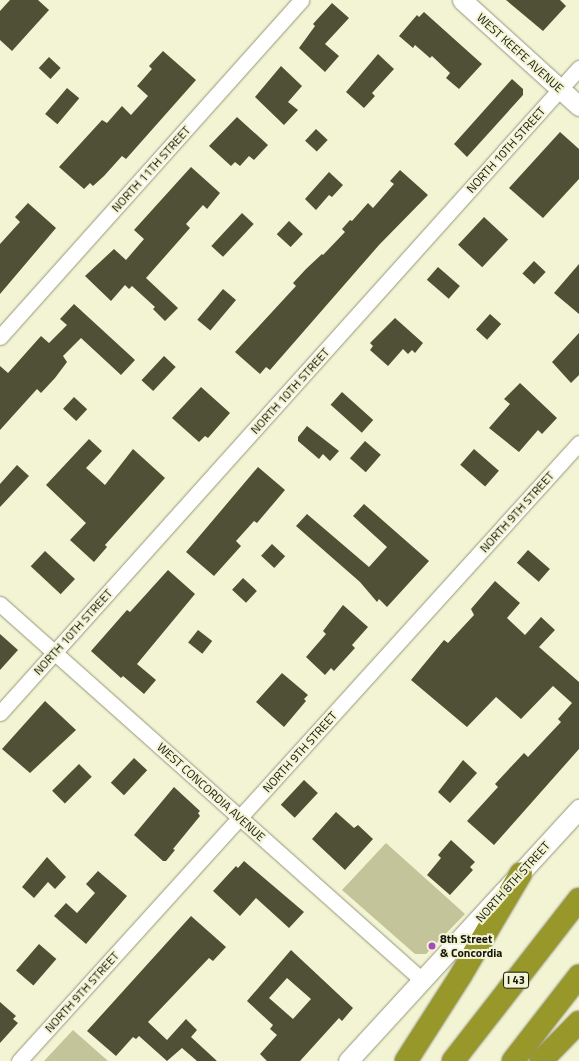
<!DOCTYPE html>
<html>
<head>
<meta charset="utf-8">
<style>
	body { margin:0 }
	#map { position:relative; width:579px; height:1061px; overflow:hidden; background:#f2f4d4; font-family:"Titillium Web",sans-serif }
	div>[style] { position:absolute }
	.green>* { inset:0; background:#c3c499 }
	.building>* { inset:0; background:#4f5035; transform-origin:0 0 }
	.roads { filter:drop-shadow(0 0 1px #959678) drop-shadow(0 0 1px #959678) }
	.minor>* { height:15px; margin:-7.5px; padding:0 7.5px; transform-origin:7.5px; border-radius:7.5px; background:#fff }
	.tertiary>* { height:19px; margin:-9.5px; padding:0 9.5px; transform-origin:9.5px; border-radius:9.5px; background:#fff }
	.motorway>* { height:22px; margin:-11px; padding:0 11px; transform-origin:11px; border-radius:11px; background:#97972a }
	.dots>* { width:11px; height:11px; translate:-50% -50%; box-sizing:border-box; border:2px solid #f2f4d4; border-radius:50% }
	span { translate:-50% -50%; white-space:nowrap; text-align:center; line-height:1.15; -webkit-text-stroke:4px #f2f4d4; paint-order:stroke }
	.shield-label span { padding:1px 3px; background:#f2f4d4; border:1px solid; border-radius:3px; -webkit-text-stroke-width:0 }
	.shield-label { font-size:11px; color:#17170c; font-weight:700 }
	.street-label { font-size:12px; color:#17170c }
	.poi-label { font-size:12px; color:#17170c; font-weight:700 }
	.left { translate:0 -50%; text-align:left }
</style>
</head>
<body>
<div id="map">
	<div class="green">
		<div style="clip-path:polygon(386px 843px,465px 914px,426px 954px,415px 954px,342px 890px)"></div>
		<div style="clip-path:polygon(73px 1030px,108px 1061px,44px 1061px)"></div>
	</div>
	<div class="building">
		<div style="clip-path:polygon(10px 0,38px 0,49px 10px,12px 51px,0 40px,0 11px)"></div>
		<div style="clip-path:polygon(506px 0,560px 0,566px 6px,543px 31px)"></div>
		<div style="clip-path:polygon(332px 3px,349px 18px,325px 44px,339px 56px,325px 72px,299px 48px,315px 26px,313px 24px)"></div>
		<div style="clip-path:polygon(424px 12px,482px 64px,459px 89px,446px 78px,450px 73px,432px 56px,430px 58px,415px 45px,413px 48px,399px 36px,417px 15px,419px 17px)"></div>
		<div style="clip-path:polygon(163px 51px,196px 80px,126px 159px,122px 156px,104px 176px,93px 186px,90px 183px,84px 189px,59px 167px,102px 120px,107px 123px,122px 106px,131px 115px,148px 96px,137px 86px,152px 69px,149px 66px)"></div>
		<div style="clip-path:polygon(378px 54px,394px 69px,372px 93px,375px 96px,364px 108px,346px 92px)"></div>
		<div style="left:49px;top:57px;width:16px;height:15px;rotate:43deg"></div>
		<div style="clip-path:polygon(281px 66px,302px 86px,288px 102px,298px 110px,284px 125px,255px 97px)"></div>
		<div style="clip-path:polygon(512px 79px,523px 89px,523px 95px,467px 157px,454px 144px)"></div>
		<div style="left:67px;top:88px;width:16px;height:34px;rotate:40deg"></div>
		<div style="clip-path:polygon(237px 117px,268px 145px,254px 160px,249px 156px,240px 166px,235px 162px,231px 166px,209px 146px)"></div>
		<div style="left:316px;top:129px;width:16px;height:16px;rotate:43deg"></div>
		<div style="clip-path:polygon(560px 132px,579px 149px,579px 179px,543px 218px,509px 188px)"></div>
		<div style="clip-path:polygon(191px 167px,220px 193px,207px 209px,203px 205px,186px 224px,190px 228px,146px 278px,178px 308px,165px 321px,153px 309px,155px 307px,132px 286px,129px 289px,125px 285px,111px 301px,85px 276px,114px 249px,126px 260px,144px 239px,134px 230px)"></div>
		<div style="clip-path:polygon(400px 170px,428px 195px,379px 245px,270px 370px,266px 367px,260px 374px,235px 352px,296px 286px,293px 283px,306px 269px,322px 254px,323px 255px,345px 232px,342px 229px,350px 220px,352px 221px,368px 203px,373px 208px,394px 184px,390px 181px)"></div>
		<div style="clip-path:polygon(329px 172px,343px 185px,332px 197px,329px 195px,316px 210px,305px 199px)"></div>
		<div style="clip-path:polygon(28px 203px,56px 228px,0 294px,0 244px,20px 222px,15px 217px)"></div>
		<div style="left:242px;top:213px;width:16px;height:45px;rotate:43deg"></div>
		<div style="left:484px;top:217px;width:33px;height:38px;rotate:43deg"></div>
		<div style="left:289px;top:221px;width:19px;height:18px;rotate:43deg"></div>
		<div style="left:534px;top:261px;width:16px;height:17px;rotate:43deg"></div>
		<div style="clip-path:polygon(579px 264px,579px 314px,554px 293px)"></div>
		<div style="left:438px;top:267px;width:29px;height:17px;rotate:41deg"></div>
		<div style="left:223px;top:289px;width:17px;height:40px;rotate:40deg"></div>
		<div style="clip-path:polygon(74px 304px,135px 360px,121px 375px,81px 338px,63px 356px,67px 362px,55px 378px,41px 393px,37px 389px,0 430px,0 366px,8px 373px,41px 336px,49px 343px,67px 325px,60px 319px)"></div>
		<div style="left:490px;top:314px;width:15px;height:21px;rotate:42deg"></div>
		<div style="clip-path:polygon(395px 318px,423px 343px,415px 353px,412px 350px,408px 354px,403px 349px,388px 366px,370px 350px,373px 346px,370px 343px)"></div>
		<div style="clip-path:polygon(579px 333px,579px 375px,571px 383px,552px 362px)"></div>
		<div style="left:164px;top:356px;width:16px;height:33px;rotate:43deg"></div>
		<div style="clip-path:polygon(520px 383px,557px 418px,542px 434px,538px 430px,519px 452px,489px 428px,510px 404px,504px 399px)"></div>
		<div style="clip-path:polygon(201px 387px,230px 413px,208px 438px,205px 436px,199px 442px,172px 418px)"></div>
		<div style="left:342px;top:392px;width:42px;height:17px;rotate:42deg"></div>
		<div style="left:74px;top:397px;width:18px;height:16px;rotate:43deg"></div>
		<div style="clip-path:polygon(307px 426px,339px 451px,330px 461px,323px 454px,319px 459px,298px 441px,298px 437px)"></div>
		<div style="clip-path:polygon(89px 439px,102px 451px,86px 468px,105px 485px,133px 449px,165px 478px,105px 545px,107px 547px,94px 562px,70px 540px,86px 523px,46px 485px)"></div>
		<div style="left:365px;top:441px;width:21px;height:23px;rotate:41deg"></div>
		<div style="left:474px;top:449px;width:33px;height:21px;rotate:41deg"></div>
		<div style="clip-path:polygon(17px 465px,29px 476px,0 507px,0 484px)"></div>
		<div style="clip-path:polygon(258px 467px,285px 490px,257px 523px,254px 521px,236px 541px,241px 546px,214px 576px,186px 552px)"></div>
		<div style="clip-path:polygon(364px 504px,429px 561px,387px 607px,379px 599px,377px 602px,360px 582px,296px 526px,307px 514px,369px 567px,387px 547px,353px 516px)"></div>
		<div style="left:272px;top:544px;width:18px;height:16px;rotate:43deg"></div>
		<div style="left:528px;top:550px;width:29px;height:17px;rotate:41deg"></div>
		<div style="left:45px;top:551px;width:41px;height:21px;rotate:43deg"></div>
		<div style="clip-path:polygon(168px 570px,195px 594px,137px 664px,156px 680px,144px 694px,123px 676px,121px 678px,91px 651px,127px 610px,130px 612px)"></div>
		<div style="left:243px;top:578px;width:19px;height:16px;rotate:43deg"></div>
		<div style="clip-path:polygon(495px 581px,520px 603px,507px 618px,525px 635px,541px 617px,555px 630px,539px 647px,579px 682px,579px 749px,494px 845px,467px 821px,498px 787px,495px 784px,524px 753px,528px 757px,561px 722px,558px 719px,572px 703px,553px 686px,521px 719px,496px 697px,467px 727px,411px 680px,444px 640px,448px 643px,474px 615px,471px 609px)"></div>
		<div style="clip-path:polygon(343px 605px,368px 627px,352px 645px,355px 648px,334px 671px,331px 668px,325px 675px,306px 657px,326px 634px,323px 631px)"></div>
		<div style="left:198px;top:630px;width:18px;height:16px;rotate:38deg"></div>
		<div style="clip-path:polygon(0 634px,18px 650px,0 670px)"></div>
		<div style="clip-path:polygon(282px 673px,308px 695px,304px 699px,306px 701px,284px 727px,256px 702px)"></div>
		<div style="clip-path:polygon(45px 701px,76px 730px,30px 773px,2px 749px)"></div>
		<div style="left:134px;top:758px;width:18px;height:34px;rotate:43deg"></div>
		<div style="clip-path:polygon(463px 760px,477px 773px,450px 803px,438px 792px)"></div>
		<div style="left:79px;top:764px;width:18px;height:38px;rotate:45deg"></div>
		<div style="left:304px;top:780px;width:19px;height:34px;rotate:43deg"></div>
		<div style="clip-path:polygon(174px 787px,200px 811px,198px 813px,200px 816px,173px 849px,175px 850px,166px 861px,163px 861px,134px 835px)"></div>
		<div style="clip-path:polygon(336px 812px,354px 828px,358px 825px,373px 839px,345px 870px,312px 839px)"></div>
		<div style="clip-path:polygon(451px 840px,475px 862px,470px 867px,473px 870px,450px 895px,427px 875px,441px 858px,438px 855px)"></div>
		<div style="clip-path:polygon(47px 857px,66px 877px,55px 889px,48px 882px,34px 898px,22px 887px)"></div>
		<div style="clip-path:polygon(244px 861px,304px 912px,289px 928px,256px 898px,240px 916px,213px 891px,236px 866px,238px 868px)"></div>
		<div style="clip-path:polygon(98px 871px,127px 896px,86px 944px,54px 916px,66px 903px,77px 913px,95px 893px,86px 884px)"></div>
		<div style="clip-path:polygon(191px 916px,226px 947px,213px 961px,209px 958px,148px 1022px,167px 1040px,186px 1019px,197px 1030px,191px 1037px,217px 1061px,197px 1061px,182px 1048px,167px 1061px,139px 1036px,136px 1039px,133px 1037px,116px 1056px,87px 1031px)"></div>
		<div style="left:39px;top:944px;width:23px;height:35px;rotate:41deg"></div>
		<div style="clip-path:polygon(evenodd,291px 950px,353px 1008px,342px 1021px,339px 1018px,300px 1061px,267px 1061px,260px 1054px,277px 1035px,270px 1029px,273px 1025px,247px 1001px,291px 950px,287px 978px,311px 999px,293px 1019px,269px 998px,287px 978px)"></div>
		<div style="clip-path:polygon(0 1002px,16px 1016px,13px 1019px,18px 1023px,0 1043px)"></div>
	</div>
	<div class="roads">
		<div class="minor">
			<div style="left:0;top:337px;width:452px;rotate:-48.2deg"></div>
			<div style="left:0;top:604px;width:565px;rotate:41.7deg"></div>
			<div style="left:0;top:713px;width:867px;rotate:-48.09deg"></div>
			<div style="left:19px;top:1061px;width:834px;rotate:-47.82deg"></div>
		</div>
		<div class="tertiary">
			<div style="left:462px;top:0;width:158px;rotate:42.2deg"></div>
			<div style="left:348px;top:1061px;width:342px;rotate:-47.5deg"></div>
		</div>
		<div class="motorway">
			<div style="left:406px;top:1061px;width:102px;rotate:-57.4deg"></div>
			<div style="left:461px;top:975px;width:118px;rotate:-59.5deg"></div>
			<div style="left:453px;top:1061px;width:205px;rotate:-52.1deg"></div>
			<div style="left:513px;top:1061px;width:108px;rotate:-52.2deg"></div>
			<div style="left:541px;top:1061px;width:54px;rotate:-45.7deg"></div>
		</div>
	</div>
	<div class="dots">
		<div style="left:432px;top:946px;background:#a44dba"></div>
	</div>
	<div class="shield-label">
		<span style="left:516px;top:980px">I 43</span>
	</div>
	<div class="street-label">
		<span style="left:520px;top:53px;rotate:42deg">WEST KEEFE AVENUE</span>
		<span style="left:506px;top:150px;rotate:-48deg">NORTH 10TH STREET</span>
		<span style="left:151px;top:169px;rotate:-48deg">NORTH 11TH STREET</span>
		<span style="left:290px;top:391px;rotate:-48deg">NORTH 10TH STREET</span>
		<span style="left:517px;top:512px;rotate:-48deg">NORTH 9TH STREET</span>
		<span style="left:73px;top:632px;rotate:-48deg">NORTH 10TH STREET</span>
		<span style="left:300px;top:752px;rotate:-48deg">NORTH 9TH STREET</span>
		<span style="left:211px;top:792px;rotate:42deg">WEST CONCORDIA AVENUE</span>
		<span style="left:513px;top:882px;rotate:-48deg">NORTH 8TH STREET</span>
		<span style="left:82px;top:992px;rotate:-48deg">NORTH 9TH STREET</span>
	</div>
	<div class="poi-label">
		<span class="left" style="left:440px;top:946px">8th Street<br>&amp; Concordia</span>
	</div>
</div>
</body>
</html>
